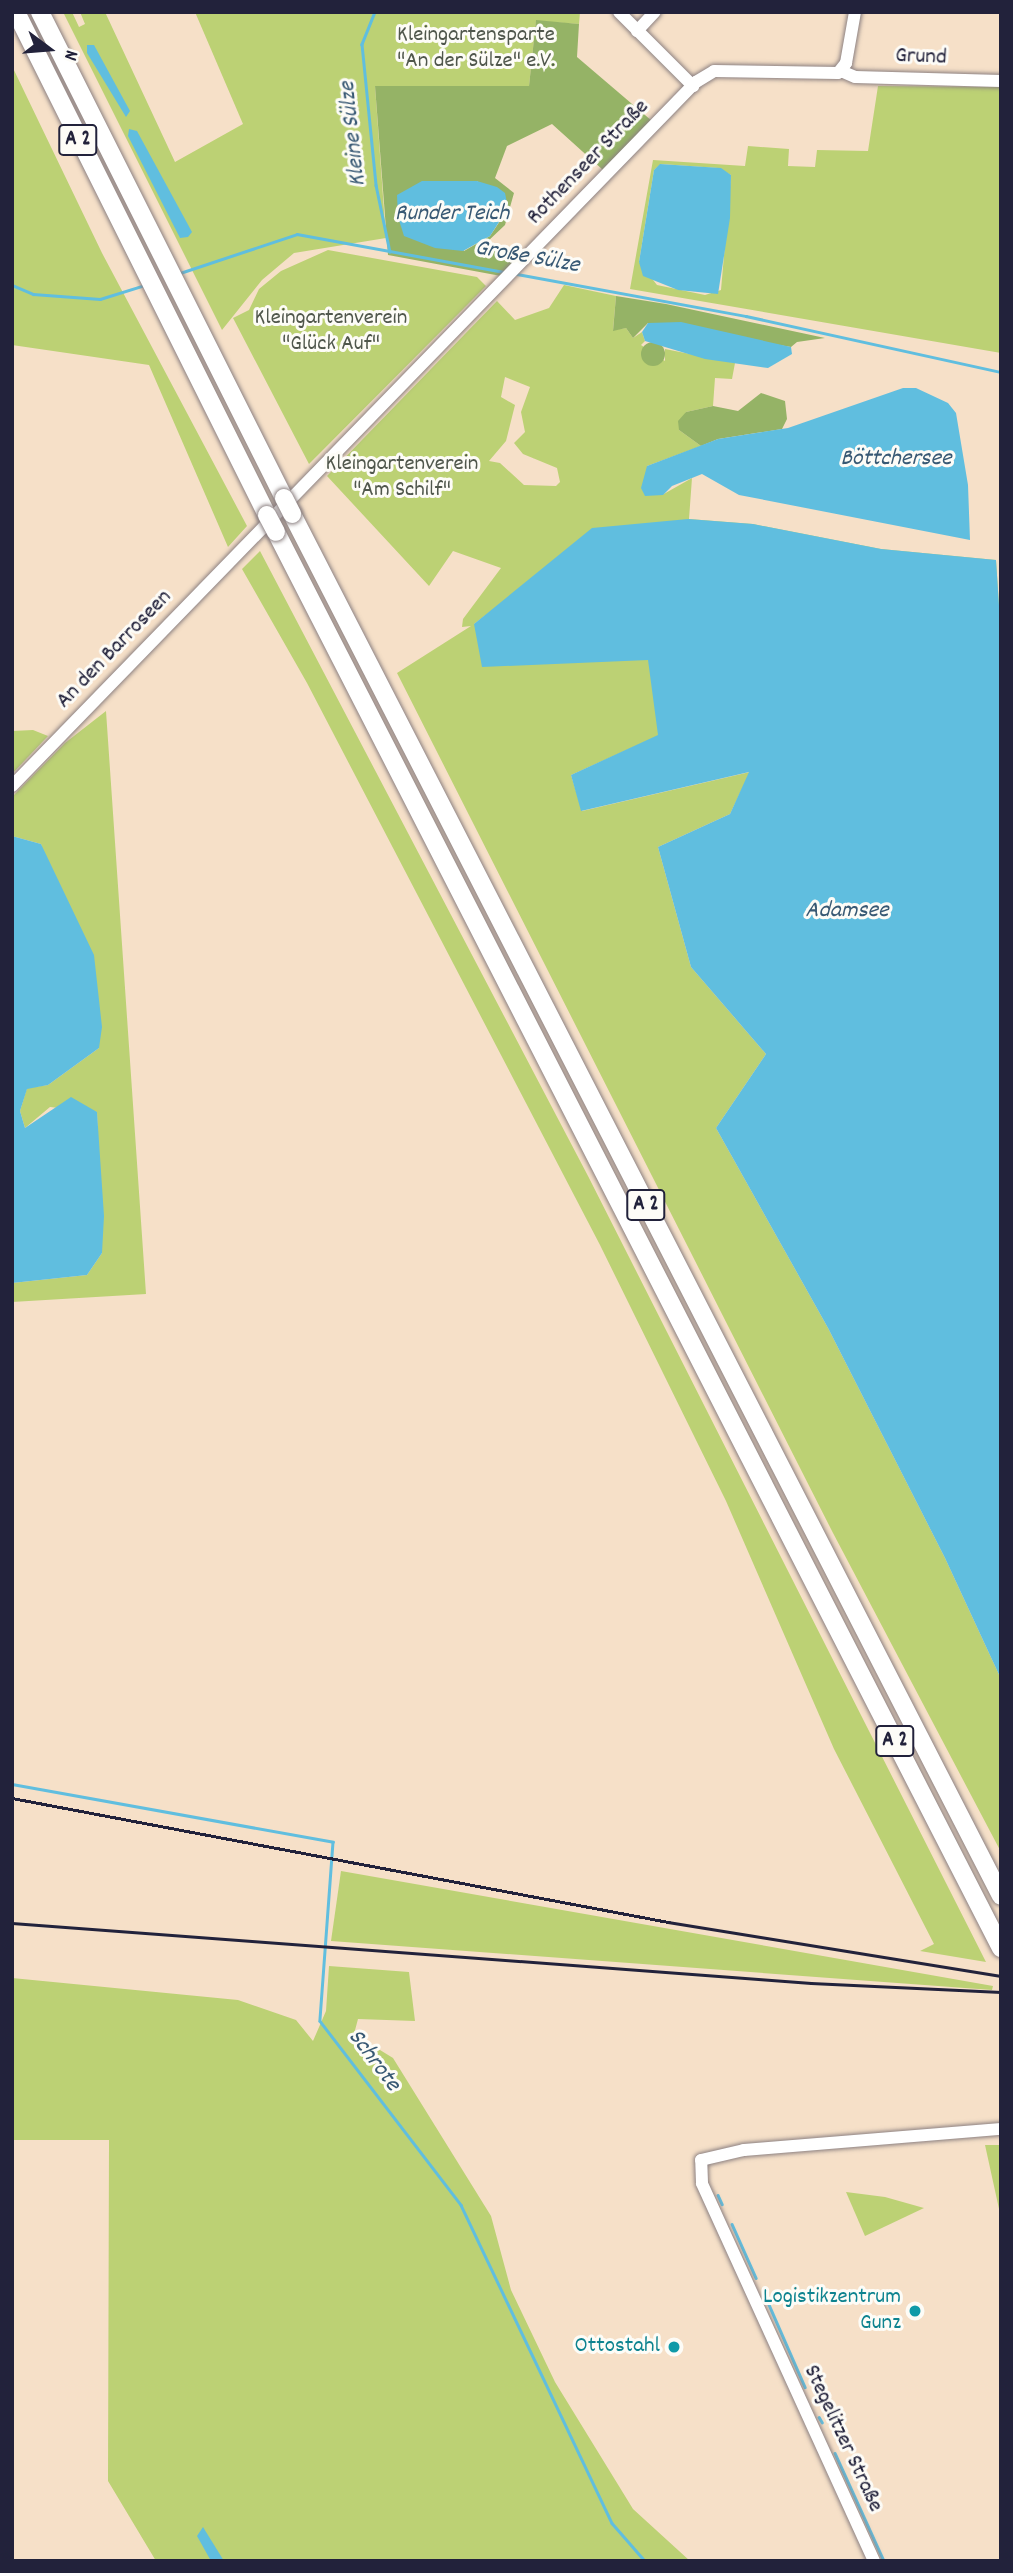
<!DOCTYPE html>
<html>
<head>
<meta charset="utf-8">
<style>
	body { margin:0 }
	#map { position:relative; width:1013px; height:2573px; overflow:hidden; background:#f6e0c8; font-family:Dekko,sans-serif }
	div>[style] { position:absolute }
	.green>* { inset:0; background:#bcd174 }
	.forest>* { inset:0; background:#95b366 }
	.round { border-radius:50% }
	.water>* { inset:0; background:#60bedf }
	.stream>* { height:2.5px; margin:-1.25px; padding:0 1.25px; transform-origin:1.25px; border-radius:1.25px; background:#60bedf }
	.roads { filter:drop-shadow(0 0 2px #8c8182) drop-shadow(0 0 2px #8c8182) }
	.minor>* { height:12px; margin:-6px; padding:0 6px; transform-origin:6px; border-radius:6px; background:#fff }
	.highway>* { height:18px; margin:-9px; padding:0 9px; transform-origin:9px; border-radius:9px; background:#fff }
	.rail>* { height:2.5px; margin:-1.25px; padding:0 1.25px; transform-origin:1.25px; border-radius:1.25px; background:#22223b }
	.bridges { filter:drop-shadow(0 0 2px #8c8182) drop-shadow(0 0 2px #8c8182) }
	.highway-bridge>* { height:18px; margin:-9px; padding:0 9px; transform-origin:9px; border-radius:9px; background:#fff }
	.dots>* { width:19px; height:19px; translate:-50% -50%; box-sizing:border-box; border:4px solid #fdfcf7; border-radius:50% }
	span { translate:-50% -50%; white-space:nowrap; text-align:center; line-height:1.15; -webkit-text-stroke:6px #fdfcf7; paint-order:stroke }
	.shield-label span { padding:2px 5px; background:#fdfcf7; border:2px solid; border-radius:5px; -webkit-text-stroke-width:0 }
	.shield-label { font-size:21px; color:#22223b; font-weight:700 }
	.park-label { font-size:23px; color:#50574c }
	.street-label { font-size:23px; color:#22223b }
	.culture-label { font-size:23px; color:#0d838f }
	.right { translate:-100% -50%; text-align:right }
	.water-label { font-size:24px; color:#385974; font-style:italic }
	.frame { position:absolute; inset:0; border:14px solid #22223b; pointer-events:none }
	.north { position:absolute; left:14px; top:14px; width:70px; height:70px; -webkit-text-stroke:5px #fdfcf7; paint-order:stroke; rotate:106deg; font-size:19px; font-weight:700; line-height:28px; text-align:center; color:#22223b }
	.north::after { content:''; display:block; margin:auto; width:24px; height:32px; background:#22223b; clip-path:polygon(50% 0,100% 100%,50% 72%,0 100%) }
</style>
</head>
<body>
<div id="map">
	<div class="green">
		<div style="clip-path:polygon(63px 12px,72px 12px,79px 27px,85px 24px,80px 12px,105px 12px,175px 162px,243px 124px,195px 12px,580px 12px,579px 24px,536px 21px,529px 86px,375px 86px,386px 238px,294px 253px,262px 280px,222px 330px)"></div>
		<div style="clip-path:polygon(12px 66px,102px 253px,247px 526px,228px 547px,149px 365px,12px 345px)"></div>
		<div style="clip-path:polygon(evenodd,878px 86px,1001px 87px,1001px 353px,630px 289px,653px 160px,745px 166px,748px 146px,789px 149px,788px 166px,815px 167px,817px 150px,868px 151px,878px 86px,661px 164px,718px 168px,731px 175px,721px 290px,705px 295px,657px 285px,639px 262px,654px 170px,661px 164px)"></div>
		<div style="clip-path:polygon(328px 250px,477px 277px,486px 286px,309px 464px,233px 318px,249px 310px,259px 289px,281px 271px)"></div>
		<div style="clip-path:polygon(evenodd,564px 285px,616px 296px,613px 330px,626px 328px,633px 338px,642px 332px,645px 341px,641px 345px,665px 361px,665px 349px,735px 363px,732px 379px,715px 378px,713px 406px,686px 412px,679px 430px,701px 446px,647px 466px,662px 495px,692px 478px,689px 519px,753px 524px,881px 549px,996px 560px,1001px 636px,658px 736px,571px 775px,582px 811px,750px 772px,730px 814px,658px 847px,691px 967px,766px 1054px,716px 1128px,828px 1328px,945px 1558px,1001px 1679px,1001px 1852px,833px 1533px,397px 673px,471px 626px,462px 627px,463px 619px,501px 568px,453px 551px,429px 586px,327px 476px,497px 301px,515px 320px,549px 308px,564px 285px,505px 377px,530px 387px,521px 412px,525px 432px,514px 443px,523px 454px,557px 468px,560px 482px,556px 486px,524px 485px,500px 463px,489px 461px,506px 441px,515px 405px,501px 397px,505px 377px,564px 285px,509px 597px,523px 616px,474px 624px,509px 597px)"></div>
		<div style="clip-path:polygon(260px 551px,588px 1176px,986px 1962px,920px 1951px,934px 1944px,834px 1749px,726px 1501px,600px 1245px,307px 683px,242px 569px)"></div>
		<div style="clip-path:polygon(106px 711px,146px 1294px,12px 1302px,12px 1283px,87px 1275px,102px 1253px,97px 1112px,50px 1107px,25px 1128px,20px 1111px,27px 1088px,48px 1085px,99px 1048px,41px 844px,12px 836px,12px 797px,65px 743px)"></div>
		<div style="clip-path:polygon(33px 730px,48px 736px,12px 774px,12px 731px)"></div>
		<div style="clip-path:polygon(341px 1871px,993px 1986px,992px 1990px,331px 1941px)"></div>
		<div style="clip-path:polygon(329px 1966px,409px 1972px,415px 2021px,358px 2019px,354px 2034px,393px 2058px,491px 2216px,511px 2290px,555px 2382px,633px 2509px,690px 2561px,156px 2561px,108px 2481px,109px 2140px,12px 2140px,12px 1978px,238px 2000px,296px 2020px,313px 2041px,326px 2011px)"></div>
		<div style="clip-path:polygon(985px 2145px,1001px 2145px,1001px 2209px,999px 2209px)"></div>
		<div style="clip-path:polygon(846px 2192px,885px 2197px,924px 2208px,865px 2236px)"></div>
	</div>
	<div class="forest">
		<div style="clip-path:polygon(evenodd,536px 20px,579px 24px,577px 57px,652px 121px,603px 170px,552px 124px,507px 146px,495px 178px,514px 193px,505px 225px,486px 243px,514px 263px,501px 276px,388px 255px,375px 86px,529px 86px,536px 20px,422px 181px,477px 181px,508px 209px,490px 236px,464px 251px,422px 181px)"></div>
		<div style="clip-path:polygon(616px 296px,666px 304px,825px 338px,797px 342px,791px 347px,648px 323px,633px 338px,626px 328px,613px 331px)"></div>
		<div class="round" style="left:641px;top:342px;width:24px;height:24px"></div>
		<div style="clip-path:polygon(761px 393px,785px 401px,787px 419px,782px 429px,718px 439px,701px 446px,679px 430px,678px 421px,686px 412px,713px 406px,738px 411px)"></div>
	</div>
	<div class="water">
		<div style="clip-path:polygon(87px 45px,94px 45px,130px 111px,126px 117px,87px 53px)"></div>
		<div style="clip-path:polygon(129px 129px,137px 131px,192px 232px,188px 237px,180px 238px,128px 136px)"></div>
		<div style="clip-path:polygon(660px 164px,721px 168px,731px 175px,730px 218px,718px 294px,678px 290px,643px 276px,639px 262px,654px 170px)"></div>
		<div style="clip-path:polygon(422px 181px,477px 181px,497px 187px,505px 193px,508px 208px,490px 236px,463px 251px,435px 248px,404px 236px,398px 217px,397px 195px)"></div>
		<div style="clip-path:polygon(681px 322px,791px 347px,792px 354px,768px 368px,705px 359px,645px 341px,642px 332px,648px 323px)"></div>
		<div style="clip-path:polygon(903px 388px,916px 388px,948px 403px,956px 413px,968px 485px,970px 540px,739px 495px,702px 474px,672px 486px,663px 495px,645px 496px,641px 488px,647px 466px,718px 439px,788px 428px)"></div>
		<div style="clip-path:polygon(688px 519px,753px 524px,881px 549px,996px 560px,1001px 636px,1001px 1679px,945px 1558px,828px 1328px,716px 1128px,766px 1054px,691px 967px,658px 847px,730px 814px,749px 772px,581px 811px,571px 775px,658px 735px,648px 660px,482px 667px,474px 624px,592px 528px)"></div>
		<div style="clip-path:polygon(12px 836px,41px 844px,94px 955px,102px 1027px,99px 1048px,48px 1085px,27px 1089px,20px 1111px,25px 1128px,71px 1097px,97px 1112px,104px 1216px,102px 1253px,87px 1275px,12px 1283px)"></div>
		<div style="clip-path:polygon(203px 2527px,224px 2561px,211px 2561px,197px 2536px)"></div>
	</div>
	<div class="stream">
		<div style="left:375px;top:12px;width:35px;rotate:112deg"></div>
		<div style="left:362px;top:44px;width:142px;rotate:84.3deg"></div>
		<div style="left:376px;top:185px;width:68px;rotate:78.2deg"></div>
		<div style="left:177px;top:274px;width:126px;rotate:-18.4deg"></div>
		<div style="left:297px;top:234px;width:210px;rotate:10.4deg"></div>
		<div style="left:517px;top:274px;width:233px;rotate:10.4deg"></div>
		<div style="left:746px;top:316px;width:261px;rotate:12.4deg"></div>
		<div style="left:12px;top:285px;width:23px;rotate:23deg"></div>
		<div style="left:33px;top:294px;width:67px;rotate:4.3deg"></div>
		<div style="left:100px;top:299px;width:47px;rotate:-17.3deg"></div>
		<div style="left:12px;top:1784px;width:326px;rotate:10.2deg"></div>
		<div style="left:333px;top:1842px;width:179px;rotate:94.2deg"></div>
		<div style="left:320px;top:2021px;width:232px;rotate:52.5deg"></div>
		<div style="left:461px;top:2205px;width:352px;rotate:64.6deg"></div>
		<div style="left:612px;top:2523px;width:50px;rotate:49deg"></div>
		<div style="left:718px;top:2195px;width:10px;rotate:66deg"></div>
		<div style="left:732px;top:2224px;width:59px;rotate:66deg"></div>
		<div style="left:767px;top:2300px;width:95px;rotate:66.4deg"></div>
		<div style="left:819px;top:2417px;width:6px;rotate:59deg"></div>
		<div style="left:835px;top:2453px;width:119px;rotate:65.6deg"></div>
	</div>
	<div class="roads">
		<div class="minor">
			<div style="left:619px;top:12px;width:105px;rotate:45deg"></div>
			<div style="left:637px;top:31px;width:26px;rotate:-47deg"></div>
			<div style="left:841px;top:71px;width:15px;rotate:23deg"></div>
			<div style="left:855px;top:77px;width:146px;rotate:1.6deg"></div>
			<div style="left:12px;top:786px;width:982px;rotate:-45.83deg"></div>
			<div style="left:696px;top:82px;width:21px;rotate:-31deg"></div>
			<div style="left:714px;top:71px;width:124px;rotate:0.9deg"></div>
			<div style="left:838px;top:73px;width:13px;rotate:-51deg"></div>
			<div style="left:846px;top:63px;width:52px;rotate:-80deg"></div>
			<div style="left:874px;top:2561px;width:415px;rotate:-114.5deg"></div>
			<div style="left:702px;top:2183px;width:23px;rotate:-92deg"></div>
			<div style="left:701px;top:2160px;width:44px;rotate:-13.1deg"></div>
			<div style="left:744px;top:2150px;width:258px;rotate:-4.7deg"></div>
		</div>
		<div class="highway">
			<div style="left:16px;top:12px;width:562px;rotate:63.48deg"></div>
			<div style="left:40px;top:12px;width:544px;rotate:63.34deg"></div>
			<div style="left:292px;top:514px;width:1553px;rotate:62.84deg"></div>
			<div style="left:276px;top:532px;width:1591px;rotate:62.89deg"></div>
		</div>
	</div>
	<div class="rail">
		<div style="left:12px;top:1798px;width:668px;rotate:10.7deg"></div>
		<div style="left:668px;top:1922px;width:337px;rotate:9.2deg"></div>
		<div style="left:12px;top:1923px;width:801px;rotate:4.29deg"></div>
		<div style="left:811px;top:1983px;width:190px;rotate:2.7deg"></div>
	</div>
	<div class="bridges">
		<div class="highway-bridge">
			<div style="left:284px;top:498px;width:18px;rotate:63deg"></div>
			<div style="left:267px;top:515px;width:19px;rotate:62deg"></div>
		</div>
	</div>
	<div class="dots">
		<div style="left:915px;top:2311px;background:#0f9aa8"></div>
		<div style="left:674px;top:2347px;background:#0f9aa8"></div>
	</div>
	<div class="shield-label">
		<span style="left:78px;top:140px">A 2</span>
		<span style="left:646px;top:1205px">A 2</span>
		<span style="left:895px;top:1741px">A 2</span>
	</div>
	<div class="park-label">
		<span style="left:476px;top:49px">Kleingartensparte<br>"An der Sülze" e.V.</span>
		<span style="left:331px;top:332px">Kleingartenverein<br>"Glück Auf"</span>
		<span style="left:402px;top:478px">Kleingartenverein<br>"Am Schilf"</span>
	</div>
	<div class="street-label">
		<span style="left:921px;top:58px;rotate:2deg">Grund</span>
		<span style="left:589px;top:163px;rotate:-46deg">Rothenseer Straße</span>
		<span style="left:115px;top:650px;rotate:-46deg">An den Barroseen</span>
		<span style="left:842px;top:2439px;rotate:65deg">Stegelitzer Straße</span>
	</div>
	<div class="culture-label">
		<span class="right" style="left:901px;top:2311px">Logistikzentrum<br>Gunz</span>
		<span class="right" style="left:660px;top:2347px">Ottostahl</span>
	</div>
	<div class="water-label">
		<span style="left:354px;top:134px;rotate:-96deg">Kleine Sülze</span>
		<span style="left:452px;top:215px">Runder Teich</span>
		<span style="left:527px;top:258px;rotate:10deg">Große Sülze</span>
		<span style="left:896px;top:460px">Böttchersee</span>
		<span style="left:847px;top:912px">Adamsee</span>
		<span style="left:373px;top:2061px;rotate:53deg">Schrote</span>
	</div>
	<div class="frame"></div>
	<div class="north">N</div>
</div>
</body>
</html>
